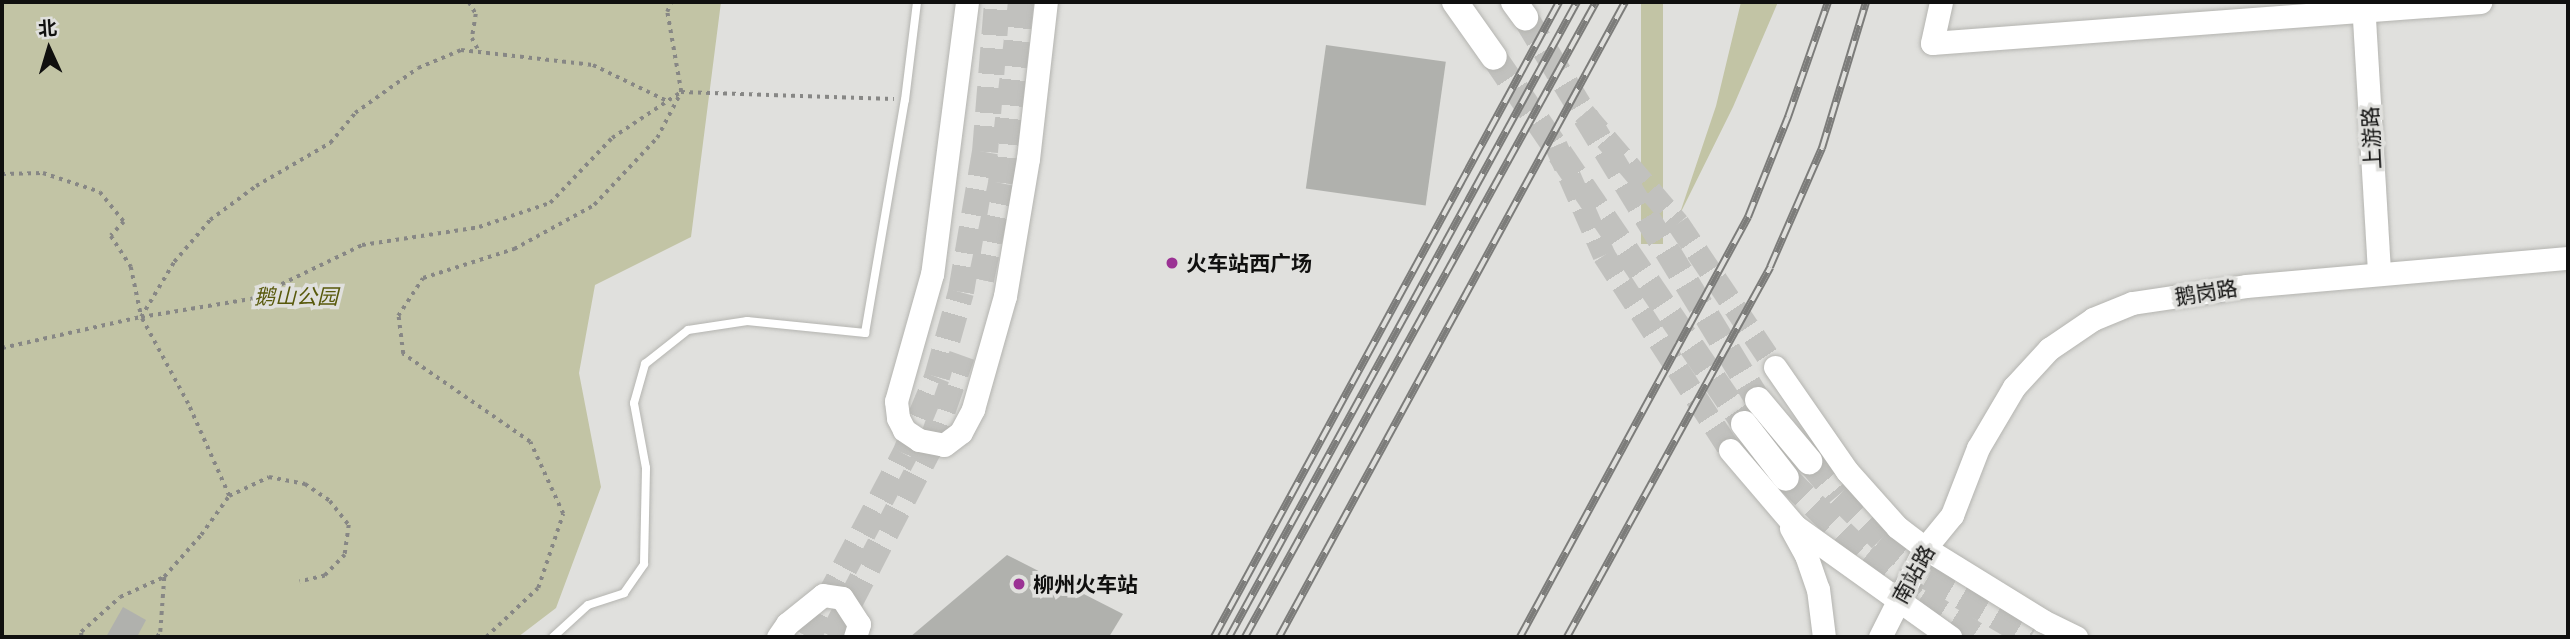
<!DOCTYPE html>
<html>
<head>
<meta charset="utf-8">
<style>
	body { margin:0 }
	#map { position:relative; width:2570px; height:639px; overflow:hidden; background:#e0e0dd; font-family:"Noto Serif","Noto Sans SC",serif }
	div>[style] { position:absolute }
	.green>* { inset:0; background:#c2c4a5; transform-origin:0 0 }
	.building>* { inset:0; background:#b0b1ad; transform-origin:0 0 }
	.secondary-tunnel>* { height:23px; margin-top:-11.5px; transform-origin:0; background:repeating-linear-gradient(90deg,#c1c1be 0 23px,transparent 0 34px) }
	.primary-tunnel>* { height:26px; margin-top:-13px; transform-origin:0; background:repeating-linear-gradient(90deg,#c1c1be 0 26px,transparent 0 39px) }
	.path>* { height:3.5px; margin-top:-1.75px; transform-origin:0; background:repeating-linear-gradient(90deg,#878785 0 3.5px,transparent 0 8.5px) }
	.roads { filter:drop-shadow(0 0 2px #b4b4b0) drop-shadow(0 0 2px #b4b4b0) }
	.lane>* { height:8px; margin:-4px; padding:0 4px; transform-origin:4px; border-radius:4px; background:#fff }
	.secondary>* { height:23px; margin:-11.5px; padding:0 11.5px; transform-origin:11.5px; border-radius:11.5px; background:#fff }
	.primary>* { height:26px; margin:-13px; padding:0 13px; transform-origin:13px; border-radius:13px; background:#fff }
	.rail>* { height:8px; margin-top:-4px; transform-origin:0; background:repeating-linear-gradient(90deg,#e0e0dd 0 16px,#7c7c7a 0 32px); box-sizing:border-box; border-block:2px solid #7c7c7a }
	.dots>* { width:19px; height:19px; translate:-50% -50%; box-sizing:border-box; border:4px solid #e0e0dd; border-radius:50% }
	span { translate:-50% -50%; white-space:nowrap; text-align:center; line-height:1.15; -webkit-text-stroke:7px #e0e0dd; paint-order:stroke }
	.street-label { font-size:21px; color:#10100f }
	.poi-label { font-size:21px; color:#10100f; font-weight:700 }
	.left { translate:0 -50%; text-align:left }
	.park-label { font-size:21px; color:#58590c; font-style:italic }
	.frame { position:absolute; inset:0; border:4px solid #10100f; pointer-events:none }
	.north { position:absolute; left:14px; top:14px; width:70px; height:70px; -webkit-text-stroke:5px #e0e0dd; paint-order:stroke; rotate:356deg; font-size:19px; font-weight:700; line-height:28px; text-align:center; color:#10100f }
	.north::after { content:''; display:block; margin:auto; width:24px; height:32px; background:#10100f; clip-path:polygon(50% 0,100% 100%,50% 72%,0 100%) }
</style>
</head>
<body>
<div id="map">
	<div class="green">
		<div style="clip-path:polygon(2px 2px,721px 2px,691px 237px,595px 285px,579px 373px,601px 487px,556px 608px,518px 637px,2px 637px)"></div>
		<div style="left:1641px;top:2px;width:22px;height:242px"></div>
		<div style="clip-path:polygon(1741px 2px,1778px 2px,1733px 107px,1679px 216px,1716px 106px)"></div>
	</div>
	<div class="building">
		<div style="left:1326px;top:45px;width:121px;height:145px;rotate:8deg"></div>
		<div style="clip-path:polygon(1007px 555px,1123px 614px,1109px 637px,910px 637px)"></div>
		<div style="clip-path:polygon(123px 607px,146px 620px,137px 637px,106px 637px)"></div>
	</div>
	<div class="secondary-tunnel">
		<div style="left:1584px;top:113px;width:145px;rotate:49.5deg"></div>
		<div style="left:1678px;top:223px;width:174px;rotate:56deg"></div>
		<div style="left:1556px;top:145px;width:120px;rotate:66.4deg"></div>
		<div style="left:1604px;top:255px;width:232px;rotate:57.1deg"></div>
	</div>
	<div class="primary-tunnel">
		<div style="left:1525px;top:17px;width:448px;rotate:58.7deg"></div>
		<div style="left:1494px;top:57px;width:444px;rotate:55.7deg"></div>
		<div style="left:981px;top:280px;width:99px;rotate:-78.3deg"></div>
		<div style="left:1001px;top:183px;width:182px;rotate:-83.7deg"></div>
		<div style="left:1809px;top:461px;width:45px;rotate:50.4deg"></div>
		<div style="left:1838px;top:496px;width:61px;rotate:45deg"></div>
		<div style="left:1881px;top:539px;width:60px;rotate:39deg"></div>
		<div style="left:1928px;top:577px;width:119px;rotate:30.2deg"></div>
		<div style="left:1786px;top:478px;width:112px;rotate:44.3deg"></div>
		<div style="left:1866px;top:556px;width:69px;rotate:38.5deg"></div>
		<div style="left:1920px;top:599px;width:70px;rotate:32.8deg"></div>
		<div style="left:808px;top:637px;width:207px;rotate:-62.1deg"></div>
		<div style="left:905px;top:454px;width:83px;rotate:-67.4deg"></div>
		<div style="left:937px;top:377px;width:88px;rotate:-74.2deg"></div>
		<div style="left:961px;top:292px;width:142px;rotate:-80.3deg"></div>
		<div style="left:985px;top:152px;width:150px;rotate:-85.4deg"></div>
		<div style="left:832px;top:637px;width:214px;rotate:-62.7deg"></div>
		<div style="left:930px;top:447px;width:97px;rotate:-70.8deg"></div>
	</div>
	<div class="path">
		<div style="left:469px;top:2px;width:14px;rotate:60deg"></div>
		<div style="left:476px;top:14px;width:24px;rotate:99deg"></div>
		<div style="left:472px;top:38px;width:15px;rotate:62deg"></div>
		<div style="left:2px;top:174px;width:41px;rotate:-1.4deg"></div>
		<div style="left:43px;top:173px;width:60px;rotate:18.4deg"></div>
		<div style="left:100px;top:192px;width:38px;rotate:51deg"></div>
		<div style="left:124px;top:222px;width:19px;rotate:133deg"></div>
		<div style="left:111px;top:236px;width:37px;rotate:57deg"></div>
		<div style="left:131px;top:267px;width:49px;rotate:78.2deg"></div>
		<div style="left:2px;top:348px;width:142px;rotate:-12.6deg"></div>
		<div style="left:141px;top:317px;width:111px;rotate:-9.3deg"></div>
		<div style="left:251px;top:299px;width:123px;rotate:-25.9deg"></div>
		<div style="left:362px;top:245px;width:118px;rotate:-8.7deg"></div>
		<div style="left:479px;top:227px;width:75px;rotate:-18.7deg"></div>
		<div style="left:550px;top:203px;width:90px;rotate:-46.4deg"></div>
		<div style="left:612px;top:138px;width:83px;rotate:-33.7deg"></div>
		<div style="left:681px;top:92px;width:213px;rotate:1.9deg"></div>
		<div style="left:229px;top:496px;width:44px;rotate:-25.4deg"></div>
		<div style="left:269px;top:477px;width:37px;rotate:11deg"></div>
		<div style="left:305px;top:484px;width:30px;rotate:34deg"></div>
		<div style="left:330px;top:501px;width:31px;rotate:52deg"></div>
		<div style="left:349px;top:525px;width:30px;rotate:98deg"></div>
		<div style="left:345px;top:555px;width:29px;rotate:134deg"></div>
		<div style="left:325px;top:576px;width:26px;rotate:167deg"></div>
		<div style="left:81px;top:637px;width:5px;rotate:-90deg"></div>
		<div style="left:81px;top:632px;width:52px;rotate:-41.9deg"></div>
		<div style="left:120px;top:597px;width:48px;rotate:-24.4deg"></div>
		<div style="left:164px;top:577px;width:56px;rotate:-48.6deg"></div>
		<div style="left:201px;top:535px;width:48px;rotate:-54.3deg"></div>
		<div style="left:229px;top:496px;width:101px;rotate:-114deg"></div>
		<div style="left:188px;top:404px;width:99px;rotate:-118.4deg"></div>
		<div style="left:141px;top:317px;width:64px;rotate:-59deg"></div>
		<div style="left:174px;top:262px;width:55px;rotate:-49.4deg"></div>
		<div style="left:210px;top:220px;width:57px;rotate:-36.5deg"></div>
		<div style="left:256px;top:186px;width:86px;rotate:-30.2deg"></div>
		<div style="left:330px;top:143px;width:39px;rotate:-50deg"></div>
		<div style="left:355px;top:113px;width:77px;rotate:-35.5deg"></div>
		<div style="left:418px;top:68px;width:47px;rotate:-22.7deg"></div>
		<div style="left:461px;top:50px;width:133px;rotate:6.5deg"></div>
		<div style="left:593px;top:65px;width:82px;rotate:25.9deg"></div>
		<div style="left:157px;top:637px;width:6px;rotate:-59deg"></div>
		<div style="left:160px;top:632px;width:55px;rotate:-85.8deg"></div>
		<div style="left:486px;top:637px;width:71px;rotate:-43.3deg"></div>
		<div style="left:538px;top:588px;width:78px;rotate:-71.3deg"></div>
		<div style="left:563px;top:514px;width:79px;rotate:-114.6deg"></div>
		<div style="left:530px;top:442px;width:155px;rotate:-145.3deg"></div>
		<div style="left:403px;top:354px;width:38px;rotate:-97deg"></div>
		<div style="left:398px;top:316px;width:45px;rotate:-56.7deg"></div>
		<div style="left:423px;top:278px;width:96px;rotate:-17.7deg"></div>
		<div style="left:514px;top:249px;width:91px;rotate:-28.8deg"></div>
		<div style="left:594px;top:205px;width:92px;rotate:-46.8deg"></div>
		<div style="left:657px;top:138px;width:52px;rotate:-62.4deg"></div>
		<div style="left:681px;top:92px;width:81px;rotate:-99.9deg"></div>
		<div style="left:667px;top:12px;width:11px;rotate:-68deg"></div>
	</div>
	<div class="roads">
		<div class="lane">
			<div style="left:553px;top:637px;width:47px;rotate:-42.4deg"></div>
			<div style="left:588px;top:605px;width:38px;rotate:-18deg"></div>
			<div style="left:624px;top:593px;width:35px;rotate:-55deg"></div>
			<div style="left:644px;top:564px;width:96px;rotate:-88.8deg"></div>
			<div style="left:646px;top:468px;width:66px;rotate:-100.5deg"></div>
			<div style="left:634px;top:403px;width:41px;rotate:-74.2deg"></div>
			<div style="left:645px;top:364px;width:55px;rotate:-38.3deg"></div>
			<div style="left:688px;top:330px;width:60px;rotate:-8.7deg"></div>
			<div style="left:747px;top:321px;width:119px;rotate:5.8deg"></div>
			<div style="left:865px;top:333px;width:236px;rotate:-80.3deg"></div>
			<div style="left:905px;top:100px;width:99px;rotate:-83deg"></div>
		</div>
		<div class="secondary">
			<div style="left:967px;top:2px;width:274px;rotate:97.3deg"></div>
			<div style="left:932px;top:274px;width:132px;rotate:105.8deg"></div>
			<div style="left:896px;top:401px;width:17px;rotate:83deg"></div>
			<div style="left:898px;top:418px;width:13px;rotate:63deg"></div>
			<div style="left:904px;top:430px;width:18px;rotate:34deg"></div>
			<div style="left:919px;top:440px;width:25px;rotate:11deg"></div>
			<div style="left:944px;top:445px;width:21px;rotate:-37deg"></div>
			<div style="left:961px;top:432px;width:26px;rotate:-62deg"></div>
			<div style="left:973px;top:409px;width:117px;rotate:-74.2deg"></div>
			<div style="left:1005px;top:296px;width:139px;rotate:-80.5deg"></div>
			<div style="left:1028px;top:159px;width:158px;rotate:-83.5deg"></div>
			<div style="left:1941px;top:2px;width:42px;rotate:102.4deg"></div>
			<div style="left:1932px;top:43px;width:550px;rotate:-4.28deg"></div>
			<div style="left:2363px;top:2px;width:272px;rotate:86.6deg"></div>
			<div style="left:1775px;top:367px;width:126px;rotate:55.3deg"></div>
			<div style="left:1847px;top:471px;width:75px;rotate:48.2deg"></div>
			<div style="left:1897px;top:527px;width:35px;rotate:37deg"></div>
			<div style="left:1925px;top:548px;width:139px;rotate:31.7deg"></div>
			<div style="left:2043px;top:621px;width:37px;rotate:26deg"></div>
			<div style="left:1730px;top:450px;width:100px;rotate:49.5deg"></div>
			<div style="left:1795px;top:526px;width:191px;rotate:35.6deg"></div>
			<div style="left:1791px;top:528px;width:31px;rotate:61deg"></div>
			<div style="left:1806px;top:555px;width:36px;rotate:71deg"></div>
			<div style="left:1818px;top:589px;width:48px;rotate:82.9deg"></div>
			<div style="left:778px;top:637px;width:16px;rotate:-55deg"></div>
			<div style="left:787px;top:624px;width:46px;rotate:-38.9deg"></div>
			<div style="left:823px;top:595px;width:19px;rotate:9deg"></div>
			<div style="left:842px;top:598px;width:31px;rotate:57deg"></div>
			<div style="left:859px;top:624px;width:14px;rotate:107deg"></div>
			<div style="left:1880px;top:637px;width:100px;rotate:-63.2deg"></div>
			<div style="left:1925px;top:548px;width:43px;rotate:-50.7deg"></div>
			<div style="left:1952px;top:515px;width:72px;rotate:-68.8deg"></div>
			<div style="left:1978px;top:448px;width:71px;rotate:-59.5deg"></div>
			<div style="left:2014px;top:387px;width:52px;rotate:-47.4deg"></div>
			<div style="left:2049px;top:349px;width:53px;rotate:-34.3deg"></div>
			<div style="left:2093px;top:319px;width:42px;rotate:-22.3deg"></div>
			<div style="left:2132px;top:303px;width:115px;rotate:-8.5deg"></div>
			<div style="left:2246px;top:286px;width:323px;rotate:-5deg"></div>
		</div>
		<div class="primary">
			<div style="left:1455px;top:2px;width:67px;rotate:54.7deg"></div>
			<div style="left:1514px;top:2px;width:19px;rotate:54deg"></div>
			<div style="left:1758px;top:400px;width:80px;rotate:50.1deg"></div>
			<div style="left:1744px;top:424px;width:68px;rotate:52.1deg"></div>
		</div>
	</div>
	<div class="rail">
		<div style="left:1214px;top:637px;width:723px;rotate:-61.48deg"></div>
		<div style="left:1229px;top:637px;width:724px;rotate:-61.28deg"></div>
		<div style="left:1245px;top:637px;width:726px;rotate:-61.07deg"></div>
		<div style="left:1279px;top:637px;width:723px;rotate:-61.41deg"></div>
		<div style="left:1520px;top:637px;width:478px;rotate:-61.5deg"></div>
		<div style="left:1748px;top:217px;width:108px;rotate:-68.2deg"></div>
		<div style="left:1788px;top:117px;width:122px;rotate:-70.8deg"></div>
		<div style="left:1567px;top:637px;width:422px;rotate:-61.2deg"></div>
		<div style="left:1770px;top:267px;width:130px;rotate:-66.4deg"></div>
		<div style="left:1822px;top:148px;width:152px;rotate:-73.2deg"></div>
	</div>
	<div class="dots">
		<div style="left:1172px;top:263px;background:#9b3294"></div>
		<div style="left:1019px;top:584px;background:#9b3294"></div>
	</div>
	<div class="street-label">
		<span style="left:2371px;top:138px;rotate:-93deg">上游路</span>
		<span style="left:2206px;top:292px;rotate:-9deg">鹅岗路</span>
		<span style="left:1913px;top:574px;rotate:-61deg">南站路</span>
	</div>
	<div class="poi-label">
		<span class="left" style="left:1186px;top:263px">火车站西广场</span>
		<span class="left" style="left:1033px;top:584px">柳州火车站</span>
	</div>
	<div class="park-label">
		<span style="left:296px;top:296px">鹅山公园</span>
	</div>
	<div class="frame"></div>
	<div class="north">北</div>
</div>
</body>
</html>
